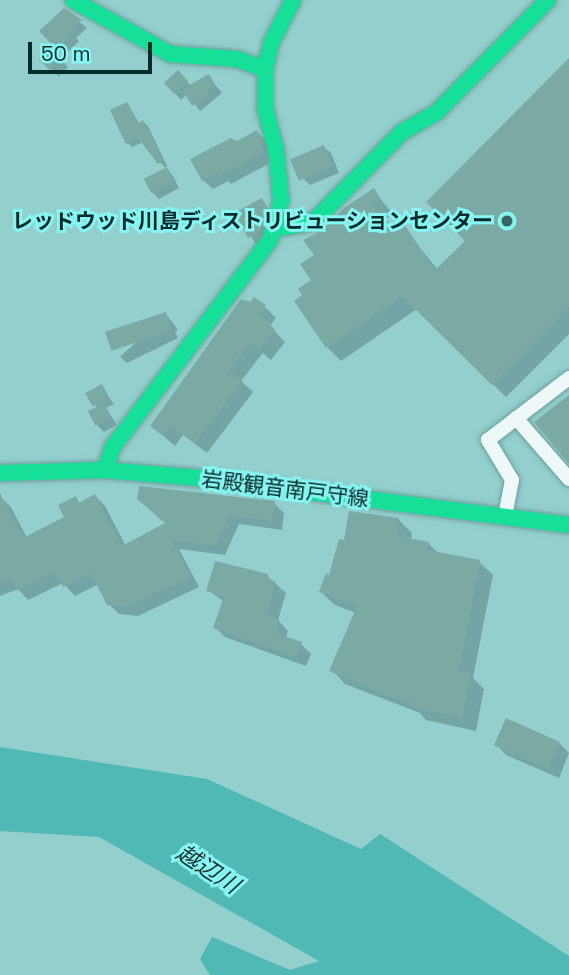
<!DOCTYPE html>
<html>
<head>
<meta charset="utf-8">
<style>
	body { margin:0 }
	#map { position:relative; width:569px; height:975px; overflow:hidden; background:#92cfcd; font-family:"Space Grotesk","Noto Sans JP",sans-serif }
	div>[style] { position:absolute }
	.water>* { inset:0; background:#50b8b5 }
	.shadow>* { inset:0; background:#0003; transform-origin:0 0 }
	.building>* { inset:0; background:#7baaa4; transform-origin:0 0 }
	.roads { filter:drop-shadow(0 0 2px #6ea09f) drop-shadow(0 0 2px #6ea09f) }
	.street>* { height:14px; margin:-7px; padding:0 7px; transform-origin:7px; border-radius:7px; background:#eff8f8 }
	.fast>* { height:16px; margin:-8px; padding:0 8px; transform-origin:8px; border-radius:8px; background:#16e098 }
	.dots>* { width:19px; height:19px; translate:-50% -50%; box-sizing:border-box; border:4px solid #87f5f2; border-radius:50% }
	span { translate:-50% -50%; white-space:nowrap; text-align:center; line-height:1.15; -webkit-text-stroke:6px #87f5f2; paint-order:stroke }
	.poi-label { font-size:21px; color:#062b2b; font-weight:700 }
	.right { translate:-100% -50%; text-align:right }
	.street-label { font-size:21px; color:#062b2b }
	.water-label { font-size:23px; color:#1d3231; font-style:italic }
	.scale { position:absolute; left:28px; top:42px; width:124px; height:32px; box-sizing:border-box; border:4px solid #062b2b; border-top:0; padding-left:9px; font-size:21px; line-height:24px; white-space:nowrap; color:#062b2b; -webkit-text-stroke:5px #87f5f2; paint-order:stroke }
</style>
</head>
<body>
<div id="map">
	<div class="water">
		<div style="clip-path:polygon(0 747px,207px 779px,361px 849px,380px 834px,569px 956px,569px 975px,210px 975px,200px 959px,212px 937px,290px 970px,319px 961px,99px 837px,0 831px)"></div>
	</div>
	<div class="shadow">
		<div style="clip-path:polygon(64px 10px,87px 28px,76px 38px,79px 41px,65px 55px,42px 31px)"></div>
		<div style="left:51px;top:50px;width:24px;height:13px;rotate:45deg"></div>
		<div style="clip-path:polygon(569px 60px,569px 334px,506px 397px,417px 309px,341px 361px,327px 347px,296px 302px,305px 296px,313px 281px,322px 233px,374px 191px,393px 214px,386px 219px,395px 232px,403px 227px,438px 270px,467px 241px)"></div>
		<div style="clip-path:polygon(178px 73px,191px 86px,209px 77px,222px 93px,200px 111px,187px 94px,181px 100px,166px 83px)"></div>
		<div style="clip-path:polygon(127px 104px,140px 125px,143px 122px,148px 126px,167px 166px,165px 167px,173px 176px,179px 188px,159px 199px,152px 192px,166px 169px,143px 142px,132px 147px,128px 143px)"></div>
		<div style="clip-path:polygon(257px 132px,266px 141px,272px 162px,231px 184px,228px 181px,213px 189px,203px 180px,237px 143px)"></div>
		<div style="clip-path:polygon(324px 147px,331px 153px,339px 173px,310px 185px,303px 178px)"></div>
		<div style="clip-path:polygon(262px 200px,273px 215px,266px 239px,256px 244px,237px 214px)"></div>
		<div style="clip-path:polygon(265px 307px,276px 318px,270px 326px,285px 342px,271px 360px,263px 353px,241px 381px,253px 392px,207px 453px,183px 435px,175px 446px,152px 426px)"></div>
		<div style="clip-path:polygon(166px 314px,178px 330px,175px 332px,178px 338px,127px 363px,120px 357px)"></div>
		<div style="clip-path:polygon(101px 386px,114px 404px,106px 408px,117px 425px,104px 432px,97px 425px,98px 409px,87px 394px)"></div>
		<div style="clip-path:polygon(95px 496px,105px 506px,126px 546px,167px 524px,274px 503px,284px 513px,282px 530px,239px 524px,225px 555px,179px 549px,199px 587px,138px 616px,119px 614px,109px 604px,99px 584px,75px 596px,63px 583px,28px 600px,18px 589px,0 596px,0 497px,11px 507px,27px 538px,66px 518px,75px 498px,81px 504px)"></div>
		<div style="clip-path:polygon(399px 520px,412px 533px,411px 540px,428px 543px,439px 554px,479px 562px,493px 575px,473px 678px,484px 689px,476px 731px,426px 720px,420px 713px,345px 684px,332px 670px,356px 613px,335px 605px,321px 592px,346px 542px)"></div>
		<div style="clip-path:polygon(267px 576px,286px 593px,278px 620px,288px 631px,286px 638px,301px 644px,311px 654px,306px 666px,225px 637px,215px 627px,224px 602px,208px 590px)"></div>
		<div style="clip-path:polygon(559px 743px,569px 753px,559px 778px,506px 755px,496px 744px)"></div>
	</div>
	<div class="building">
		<div style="clip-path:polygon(64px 8px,82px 20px,71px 30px,74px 34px,57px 50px,39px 31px)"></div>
		<div style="left:51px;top:47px;width:16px;height:17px;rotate:47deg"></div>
		<div style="clip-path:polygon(569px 58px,569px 307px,492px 385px,402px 296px,326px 348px,294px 301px,302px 295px,298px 289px,311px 280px,300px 264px,314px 255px,303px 240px,321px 231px,344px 208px,374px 188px,381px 200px,373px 205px,392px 232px,404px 224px,435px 270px,465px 241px,426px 202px)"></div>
		<div style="left:178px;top:70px;width:15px;height:19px;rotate:48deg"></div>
		<div style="clip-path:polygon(209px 74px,216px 86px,207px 91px,209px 95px,192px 106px,182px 89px)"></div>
		<div style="clip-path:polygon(127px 102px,139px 123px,143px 120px,164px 161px,158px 164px,138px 138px,126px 144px,120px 132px,110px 110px)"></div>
		<div style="clip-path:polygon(257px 130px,264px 152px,220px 175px,218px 172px,202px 181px,190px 159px,231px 138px,237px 141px)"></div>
		<div style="left:324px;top:145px;width:23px;height:37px;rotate:67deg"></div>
		<div style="left:167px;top:167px;width:16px;height:26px;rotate:63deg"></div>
		<div style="clip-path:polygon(262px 198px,267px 207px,259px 232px,248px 238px,234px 213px)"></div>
		<div style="clip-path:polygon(254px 297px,266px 305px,260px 313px,275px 330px,259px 350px,251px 343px,229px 370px,243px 380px,195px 443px,171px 426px,163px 436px,150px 426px,241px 299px,250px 302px)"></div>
		<div style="left:166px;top:312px;width:20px;height:64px;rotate:72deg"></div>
		<div style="left:102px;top:384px;width:15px;height:19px;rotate:62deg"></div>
		<div style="clip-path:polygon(569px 395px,569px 464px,534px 422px)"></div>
		<div style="left:104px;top:403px;width:16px;height:18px;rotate:63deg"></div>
		<div style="clip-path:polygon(139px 486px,275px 501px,272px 521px,229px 515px,215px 546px,171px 540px,191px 577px,127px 607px,107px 605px,91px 573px,63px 587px,55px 572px,17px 591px,10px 578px,0 583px,0 493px,23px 538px,64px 517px,58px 505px,76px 496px,79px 503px,95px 494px,122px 546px,165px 523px,137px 499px)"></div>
		<div style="clip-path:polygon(349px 511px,399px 518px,397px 536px,429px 542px,427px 550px,480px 560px,459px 672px,471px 674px,462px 718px,411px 707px,412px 702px,393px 698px,329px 671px,357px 606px,319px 592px,326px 573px,329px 575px,339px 539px,344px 540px)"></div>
		<div style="clip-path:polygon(215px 561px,268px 574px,267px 579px,276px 582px,266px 615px,279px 619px,275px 633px,302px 642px,296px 657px,213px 628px,224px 596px,206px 591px)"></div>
		<div style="left:506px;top:718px;width:59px;height:30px;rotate:24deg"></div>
	</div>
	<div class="roads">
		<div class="street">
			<div style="left:516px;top:418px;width:81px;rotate:49deg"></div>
			<div style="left:505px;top:516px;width:37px;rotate:-79deg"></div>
			<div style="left:512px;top:480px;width:47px;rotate:-121deg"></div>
			<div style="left:488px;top:440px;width:102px;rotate:-37.4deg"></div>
		</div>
		<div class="fast">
			<div style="left:73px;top:0;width:111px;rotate:29.1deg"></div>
			<div style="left:170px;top:54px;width:67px;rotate:4.3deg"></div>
			<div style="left:237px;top:59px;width:30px;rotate:20deg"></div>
			<div style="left:273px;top:229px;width:41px;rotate:-9.9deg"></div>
			<div style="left:313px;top:222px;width:127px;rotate:-45.3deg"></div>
			<div style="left:402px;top:132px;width:40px;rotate:-29.7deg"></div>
			<div style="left:437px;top:112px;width:158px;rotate:-45.3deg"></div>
			<div style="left:105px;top:470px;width:23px;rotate:-72deg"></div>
			<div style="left:112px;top:448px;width:261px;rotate:-52.8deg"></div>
			<div style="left:270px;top:240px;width:41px;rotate:-74.2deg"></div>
			<div style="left:281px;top:201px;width:51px;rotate:-95.6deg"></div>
			<div style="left:276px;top:150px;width:43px;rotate:-104.7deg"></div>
			<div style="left:265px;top:108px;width:39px;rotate:-90deg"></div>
			<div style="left:265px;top:69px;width:27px;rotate:-77deg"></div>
			<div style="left:271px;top:43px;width:48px;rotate:-62.9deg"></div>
			<div style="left:0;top:473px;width:105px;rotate:-1.6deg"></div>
			<div style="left:105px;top:470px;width:105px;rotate:4.9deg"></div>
			<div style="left:210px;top:479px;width:362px;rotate:7.3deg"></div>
		</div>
	</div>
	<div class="dots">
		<div style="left:507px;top:221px;background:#376464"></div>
	</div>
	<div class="poi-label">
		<span class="right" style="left:493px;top:221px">レッドウッド川島ディストリビューションセンター</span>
	</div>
	<div class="street-label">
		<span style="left:285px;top:489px;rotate:7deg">岩殿観音南戸守線</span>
	</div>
	<div class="water-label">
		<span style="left:208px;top:869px;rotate:33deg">越辺川</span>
	</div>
	<div class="scale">50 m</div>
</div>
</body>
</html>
